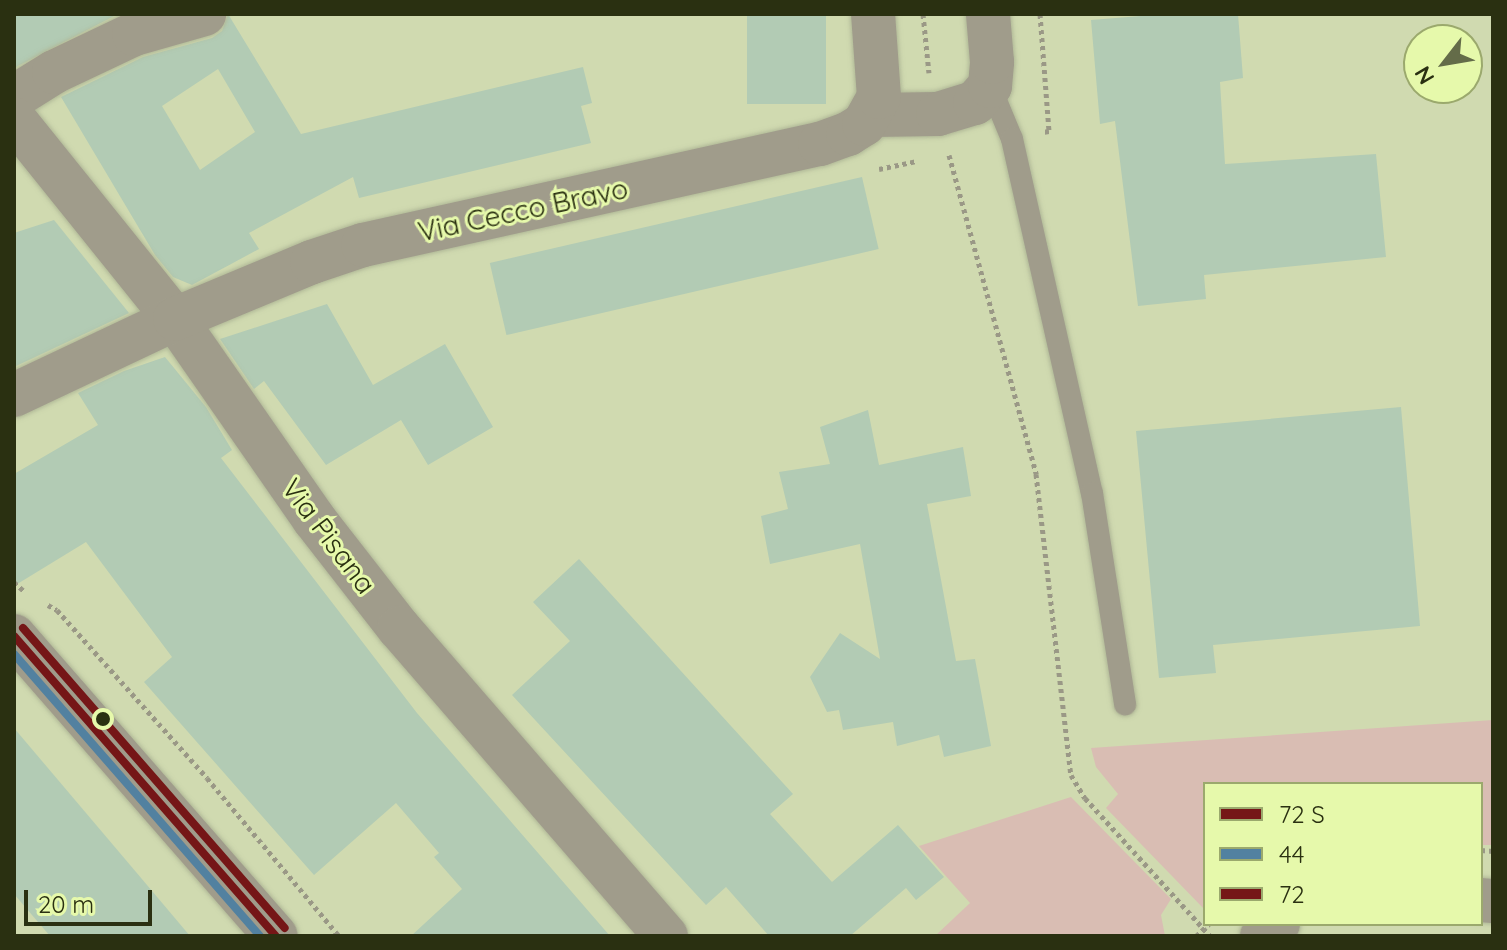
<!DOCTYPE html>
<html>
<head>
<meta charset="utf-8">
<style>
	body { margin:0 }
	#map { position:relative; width:1507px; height:950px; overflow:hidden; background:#d0dab0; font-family:Quicksand,sans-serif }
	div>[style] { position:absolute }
	.green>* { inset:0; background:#d9bdb3 }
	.building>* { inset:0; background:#b2cbb4; transform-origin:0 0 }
	.path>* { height:5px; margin-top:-2.5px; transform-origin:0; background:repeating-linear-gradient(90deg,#9a9886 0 4px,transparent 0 8px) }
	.roads { filter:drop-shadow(0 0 2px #b0b897) drop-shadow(0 0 2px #b0b897) }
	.service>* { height:22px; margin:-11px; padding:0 11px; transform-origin:11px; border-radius:11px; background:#a09c8b }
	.minor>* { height:44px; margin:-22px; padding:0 22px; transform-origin:22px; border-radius:22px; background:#a09c8b }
	.tertiary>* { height:44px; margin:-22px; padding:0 22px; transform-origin:22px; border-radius:22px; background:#a09c8b }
	.bus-1>* { height:8px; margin:-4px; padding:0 4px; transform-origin:4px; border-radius:4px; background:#751617 }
	.bus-2>* { height:8px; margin:-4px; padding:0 4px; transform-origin:4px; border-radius:4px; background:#5281a0 }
	.bus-3>* { height:8px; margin:-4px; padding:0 4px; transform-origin:4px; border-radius:4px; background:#751617 }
	.dots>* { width:22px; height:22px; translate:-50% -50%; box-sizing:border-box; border:4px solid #e6f9ab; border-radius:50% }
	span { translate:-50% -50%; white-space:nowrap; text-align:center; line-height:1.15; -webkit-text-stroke:6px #e6f9ab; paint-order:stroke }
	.street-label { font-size:28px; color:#2a3011 }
	.frame { position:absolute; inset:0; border:16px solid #2a3011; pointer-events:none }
	.legend { position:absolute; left:1203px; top:782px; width:280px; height:144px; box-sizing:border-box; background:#e6f9ab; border:2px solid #9ba96d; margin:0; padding:10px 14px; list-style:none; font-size:24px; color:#2a3011 }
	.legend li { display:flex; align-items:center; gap:16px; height:40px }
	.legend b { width:40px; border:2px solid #9ba96d }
	.north { position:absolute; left:1403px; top:24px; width:80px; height:80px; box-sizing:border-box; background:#e6f9ab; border:2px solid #9ba96d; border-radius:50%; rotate:239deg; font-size:22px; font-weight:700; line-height:32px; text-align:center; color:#2a3011 }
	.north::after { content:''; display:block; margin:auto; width:28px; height:36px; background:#646c49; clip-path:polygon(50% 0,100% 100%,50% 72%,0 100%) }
	.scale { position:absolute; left:24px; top:890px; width:128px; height:36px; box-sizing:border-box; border:4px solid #2a3011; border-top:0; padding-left:10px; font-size:24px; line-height:28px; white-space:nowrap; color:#2a3011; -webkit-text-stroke:6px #e6f9ab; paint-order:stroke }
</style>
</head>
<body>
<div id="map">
	<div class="green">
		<div style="clip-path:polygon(1493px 720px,1493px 845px,1481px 845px,1481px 784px,1205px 784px,1205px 910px,1106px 808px,1118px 794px,1096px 767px,1091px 748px)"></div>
		<div style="clip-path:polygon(1071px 797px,1171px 899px,1161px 915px,1165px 936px,935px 936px,970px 903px,919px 846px)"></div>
	</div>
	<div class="building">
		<div style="clip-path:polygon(14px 14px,118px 14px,14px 68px)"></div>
		<div style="clip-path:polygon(evenodd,228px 14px,301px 134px,583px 67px,592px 103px,581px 106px,591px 143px,359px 198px,353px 177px,249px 233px,259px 249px,192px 285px,173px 277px,155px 255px,61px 97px,143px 57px,212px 38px,222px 31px,228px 14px,218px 69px,255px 132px,200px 170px,162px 106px,218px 69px)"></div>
		<div style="left:747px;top:14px;width:79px;height:90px"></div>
		<div style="clip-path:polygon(1165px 14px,1238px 14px,1243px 78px,1220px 82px,1225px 164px,1376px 154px,1386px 257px,1204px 275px,1206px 299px,1138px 306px,1115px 121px,1100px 124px,1091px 20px)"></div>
		<div style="left:862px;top:177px;width:74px;height:382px;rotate:77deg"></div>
		<div style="clip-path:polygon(54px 220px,129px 313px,14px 367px,14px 233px)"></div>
		<div style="clip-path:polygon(327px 304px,373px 385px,445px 344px,493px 427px,428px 465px,401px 420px,326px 465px,264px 381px,254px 389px,220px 339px)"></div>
		<div style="clip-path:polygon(165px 357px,206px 407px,232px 450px,221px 458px,417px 713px,610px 936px,411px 936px,462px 889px,434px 857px,439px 853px,396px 803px,314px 875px,144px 682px,172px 657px,86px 542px,14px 586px,14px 474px,98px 425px,78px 393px,124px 371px)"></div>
		<div style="clip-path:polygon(1401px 407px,1420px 626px,1213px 645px,1216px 673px,1159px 678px,1136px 431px)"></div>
		<div style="clip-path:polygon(868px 410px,879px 465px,963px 447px,971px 496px,927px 504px,956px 661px,975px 659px,991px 746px,944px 757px,939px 735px,897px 746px,893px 722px,843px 730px,839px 710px,827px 712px,810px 677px,840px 633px,880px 659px,860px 544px,770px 564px,761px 516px,788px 509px,779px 472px,830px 464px,820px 427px)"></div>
		<div style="clip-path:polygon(579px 559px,793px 794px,770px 814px,832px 882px,898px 825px,944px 877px,916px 900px,906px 888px,850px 936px,769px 936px,726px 887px,706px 905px,512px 695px,570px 641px,533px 602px)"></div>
		<div style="clip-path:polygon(14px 728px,136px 872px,190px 936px,50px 936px,14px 894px)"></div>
	</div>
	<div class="path">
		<div style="left:923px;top:14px;width:59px;rotate:84.2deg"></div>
		<div style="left:1040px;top:14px;width:117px;rotate:85.6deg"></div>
		<div style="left:1049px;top:131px;width:6px;rotate:171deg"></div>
		<div style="left:949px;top:155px;width:331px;rotate:74.7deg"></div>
		<div style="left:1036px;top:474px;width:303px;rotate:83.4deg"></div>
		<div style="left:1071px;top:775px;width:27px;rotate:59deg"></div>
		<div style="left:1085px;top:798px;width:186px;rotate:47.8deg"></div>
		<div style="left:879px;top:169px;width:38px;rotate:-12deg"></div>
		<div style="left:14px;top:582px;width:15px;rotate:42deg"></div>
		<div style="left:48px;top:605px;width:10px;rotate:29deg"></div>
		<div style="left:57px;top:610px;width:225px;rotate:48.2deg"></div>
		<div style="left:207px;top:778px;width:206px;rotate:50.1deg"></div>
		<div style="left:1481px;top:850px;width:12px;rotate:5deg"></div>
		<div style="left:1196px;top:936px;width:18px;rotate:-43deg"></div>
	</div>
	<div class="roads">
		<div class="service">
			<div style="left:990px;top:86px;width:57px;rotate:67.5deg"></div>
			<div style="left:1012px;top:139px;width:363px;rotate:77.3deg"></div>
			<div style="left:1092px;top:493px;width:214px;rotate:81.1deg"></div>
		</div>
		<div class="minor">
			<div style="left:14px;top:97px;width:47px;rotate:-32deg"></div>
			<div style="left:54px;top:72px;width:89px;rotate:-25.4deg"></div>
			<div style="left:134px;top:34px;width:73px;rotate:-15.9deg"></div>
			<div style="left:872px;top:115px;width:66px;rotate:-0.9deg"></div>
			<div style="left:938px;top:114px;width:39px;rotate:-17deg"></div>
			<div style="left:975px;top:103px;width:23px;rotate:-49deg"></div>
			<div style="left:990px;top:86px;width:24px;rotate:-85deg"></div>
			<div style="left:992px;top:62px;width:48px;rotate:-94.8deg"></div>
			<div style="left:14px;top:119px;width:257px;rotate:51.2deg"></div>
			<div style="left:175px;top:319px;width:244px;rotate:55.2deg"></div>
			<div style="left:314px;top:519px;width:138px;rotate:52.1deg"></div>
			<div style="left:399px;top:628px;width:408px;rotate:49.1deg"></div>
			<div style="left:14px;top:395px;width:178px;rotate:-25.3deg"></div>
			<div style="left:175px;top:319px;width:148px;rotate:-22.6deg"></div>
			<div style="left:312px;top:262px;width:54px;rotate:-18.4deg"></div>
			<div style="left:363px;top:245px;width:468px;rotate:-12.5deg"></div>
			<div style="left:820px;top:144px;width:30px;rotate:-20deg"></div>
			<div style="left:848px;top:134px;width:19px;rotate:-32deg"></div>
			<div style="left:864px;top:124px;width:31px;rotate:-61deg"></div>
			<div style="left:879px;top:97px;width:83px;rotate:-94.1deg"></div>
			<div style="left:1481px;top:900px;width:12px;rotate:5deg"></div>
			<div style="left:1262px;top:936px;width:20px;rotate:-37deg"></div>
		</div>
		<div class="tertiary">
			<div style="left:14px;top:636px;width:398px;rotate:48.9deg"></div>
		</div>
	</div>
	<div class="bus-1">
		<div style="left:14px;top:636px;width:398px;rotate:48.9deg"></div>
	</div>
	<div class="bus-2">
		<div style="left:14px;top:654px;width:374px;rotate:48.9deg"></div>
	</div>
	<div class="bus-3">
		<div style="left:23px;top:628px;width:398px;rotate:48.9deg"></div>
	</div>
	<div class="dots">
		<div style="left:103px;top:719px;background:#2a3011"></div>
	</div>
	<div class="street-label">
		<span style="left:523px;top:210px;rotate:-12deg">Via Cecco Bravo</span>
		<span style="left:329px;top:536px;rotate:53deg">Via Pisana</span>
	</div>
	<div class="frame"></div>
	<ul class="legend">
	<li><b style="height:10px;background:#751617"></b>72 S</li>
	<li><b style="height:10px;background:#5281a0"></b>44</li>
	<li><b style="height:10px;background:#751617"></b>72</li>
	</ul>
	<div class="north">N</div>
	<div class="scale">20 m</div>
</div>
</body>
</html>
